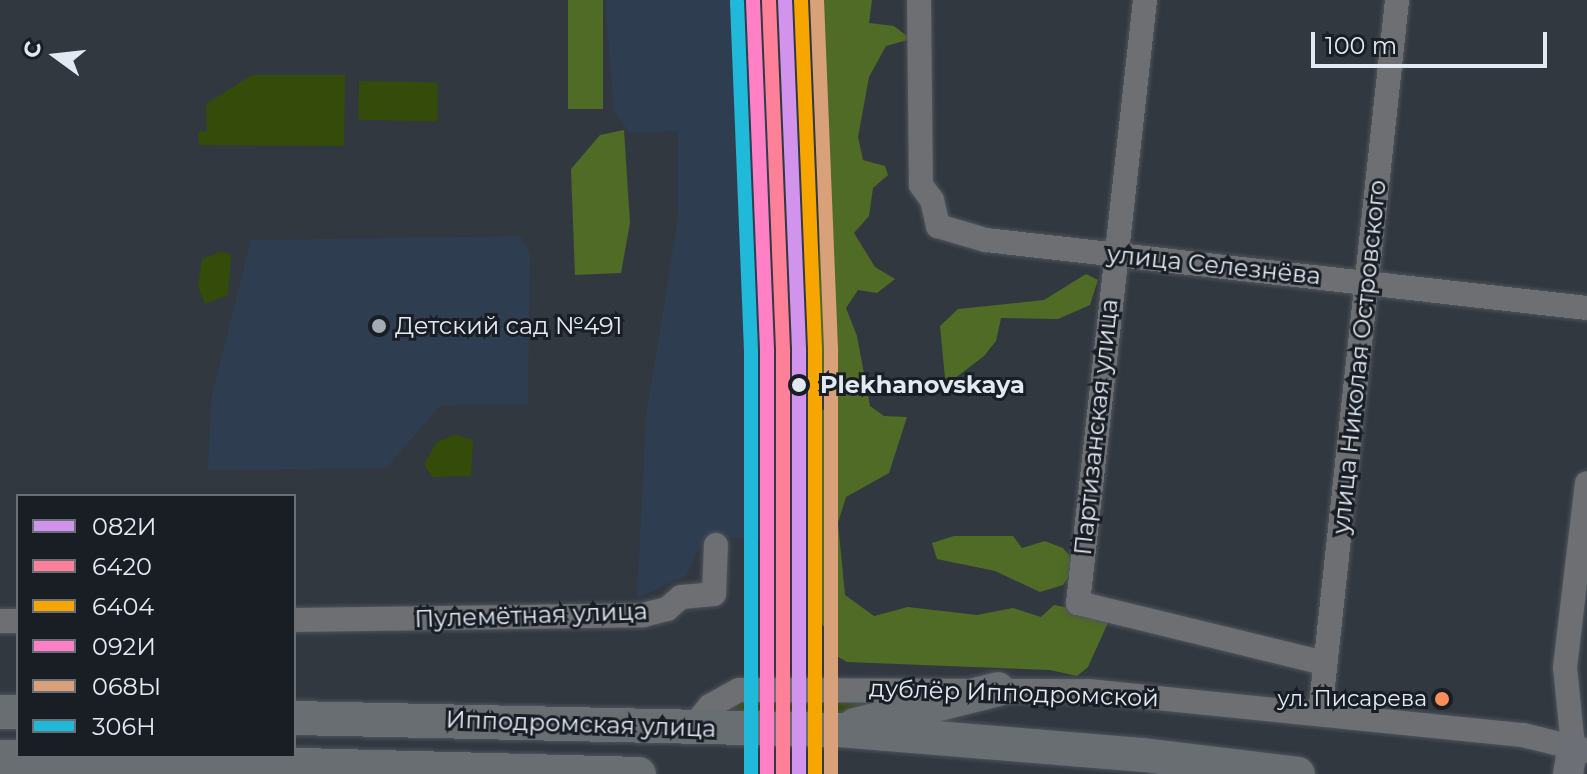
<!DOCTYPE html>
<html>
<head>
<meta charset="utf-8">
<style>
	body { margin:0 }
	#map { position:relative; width:1587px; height:774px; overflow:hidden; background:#323840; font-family:Montserrat,sans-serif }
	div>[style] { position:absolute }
	.built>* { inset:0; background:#2f3d50 }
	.green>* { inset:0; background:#344b0a; transform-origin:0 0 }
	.forest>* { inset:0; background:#4f6b26; transform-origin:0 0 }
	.roads { filter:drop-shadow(0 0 2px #4f545c) drop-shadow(0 0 2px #4f545c) }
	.minor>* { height:24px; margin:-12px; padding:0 12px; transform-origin:12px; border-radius:12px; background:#6d6f73 }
	.major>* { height:30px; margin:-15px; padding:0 15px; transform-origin:15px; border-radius:15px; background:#6c7076 }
	.highway>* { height:34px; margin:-17px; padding:0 17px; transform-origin:17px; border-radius:17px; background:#696e73 }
	.rail-1>* { height:14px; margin:-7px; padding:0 7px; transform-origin:7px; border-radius:7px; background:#d193ec }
	.rail-2>* { height:14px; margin:-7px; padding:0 7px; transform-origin:7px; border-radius:7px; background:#ff8098 }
	.rail-3>* { height:14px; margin:-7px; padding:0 7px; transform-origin:7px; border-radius:7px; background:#f7a600 }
	.rail-4>* { height:14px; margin:-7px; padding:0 7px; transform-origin:7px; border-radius:7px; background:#ff80c5 }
	.rail-5>* { height:14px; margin:-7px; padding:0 7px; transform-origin:7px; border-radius:7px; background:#d9a179 }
	.rail-6>* { height:14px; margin:-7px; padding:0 7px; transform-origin:7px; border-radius:7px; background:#20b9da }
	.dots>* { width:22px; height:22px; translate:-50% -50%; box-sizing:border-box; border:4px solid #191e25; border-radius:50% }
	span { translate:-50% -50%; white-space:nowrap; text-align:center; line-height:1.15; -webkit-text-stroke:6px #191e25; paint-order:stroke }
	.bus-label { font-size:22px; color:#e2e9f2 }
	.right { translate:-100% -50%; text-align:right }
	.street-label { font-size:24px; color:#e2e9f2 }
	.poi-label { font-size:24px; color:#e2e9f2 }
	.left { translate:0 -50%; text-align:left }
	.stop-label { font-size:24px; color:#e2e9f2; font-weight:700 }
	.legend { position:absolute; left:16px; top:494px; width:280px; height:264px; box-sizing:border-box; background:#191e25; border:2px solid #696f77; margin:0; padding:10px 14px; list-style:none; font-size:24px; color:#e2e9f2 }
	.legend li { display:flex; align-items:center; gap:16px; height:40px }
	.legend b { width:40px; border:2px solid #696f77 }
	.north { position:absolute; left:16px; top:16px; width:80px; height:80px; -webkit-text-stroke:6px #191e25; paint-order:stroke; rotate:285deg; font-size:22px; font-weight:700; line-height:32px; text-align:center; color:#e2e9f2 }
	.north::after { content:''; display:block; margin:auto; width:28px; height:36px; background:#e2e9f2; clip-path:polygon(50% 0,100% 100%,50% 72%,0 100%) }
	.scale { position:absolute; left:1311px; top:32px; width:236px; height:36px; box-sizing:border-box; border:4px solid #e2e9f2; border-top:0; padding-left:10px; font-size:24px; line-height:28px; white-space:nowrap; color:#e2e9f2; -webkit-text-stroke:6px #191e25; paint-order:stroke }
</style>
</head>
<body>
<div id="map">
	<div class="built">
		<div style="clip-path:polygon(605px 0,757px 0,769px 131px,772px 539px,704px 537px,686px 576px,637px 598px,646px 416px,678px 218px,678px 131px,630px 133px,614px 111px)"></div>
		<div style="clip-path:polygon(520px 236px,530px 253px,528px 404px,441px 405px,386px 468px,208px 470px,211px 399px,251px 240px)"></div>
	</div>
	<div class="green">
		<div style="clip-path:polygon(252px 75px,345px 75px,344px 146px,199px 145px,198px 132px,207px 131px,206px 104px)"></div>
		<div style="left:359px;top:81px;width:79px;height:39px;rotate:1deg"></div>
		<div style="clip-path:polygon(220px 252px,231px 254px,228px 295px,205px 304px,198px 286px,202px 259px)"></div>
		<div style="clip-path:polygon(455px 434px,473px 440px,471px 476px,432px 477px,424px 464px,437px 442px)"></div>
		<div style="clip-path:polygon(753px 700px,888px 701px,847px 714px,749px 712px,726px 706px)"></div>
	</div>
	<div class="forest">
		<div style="left:568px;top:0;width:35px;height:109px"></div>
		<div style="clip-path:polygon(816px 0,872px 0,869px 23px,894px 26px,911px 39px,886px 46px,869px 77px,858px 137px,863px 160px,885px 166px,888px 175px,873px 188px,869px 216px,854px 233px,875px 267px,895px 279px,877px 293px,858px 290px,846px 308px,857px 336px,870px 406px,884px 416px,907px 417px,889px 473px,846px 497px,838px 523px,845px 595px,874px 616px,908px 607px,977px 615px,1013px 608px,1041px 617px,1054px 605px,1111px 616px,1088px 667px,1077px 676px,1050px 670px,847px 662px,835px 655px,829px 633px,812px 612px,811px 448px,818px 414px,831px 403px,818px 381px,813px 350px,820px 322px)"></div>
		<div style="clip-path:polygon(624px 130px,630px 223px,621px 273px,575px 275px,571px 169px,600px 135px)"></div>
		<div style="clip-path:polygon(1086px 274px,1098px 280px,1090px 305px,1058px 319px,1001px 318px,996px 341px,984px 356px,954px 379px,945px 378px,940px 326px,958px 309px,1044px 300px)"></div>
		<div style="clip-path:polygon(954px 536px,1013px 536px,1022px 548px,1045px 541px,1063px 548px,1077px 565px,1063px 585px,1040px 592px,995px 571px,937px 559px,932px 543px)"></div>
	</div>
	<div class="roads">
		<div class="minor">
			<div style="left:919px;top:0;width:185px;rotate:89.4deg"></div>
			<div style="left:921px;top:185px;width:19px;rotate:54deg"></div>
			<div style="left:932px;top:200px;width:27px;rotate:77deg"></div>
			<div style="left:938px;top:226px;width:50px;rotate:16.3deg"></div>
			<div style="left:986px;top:240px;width:605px;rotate:6.46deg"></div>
			<div style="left:1145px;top:0;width:607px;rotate:96.34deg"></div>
			<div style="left:1078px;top:603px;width:253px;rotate:13.7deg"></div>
			<div style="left:294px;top:620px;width:349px;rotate:-0.8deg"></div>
			<div style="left:643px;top:615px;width:25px;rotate:-14deg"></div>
			<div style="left:667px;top:609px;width:18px;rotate:-41deg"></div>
			<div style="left:681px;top:597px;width:33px;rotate:-5deg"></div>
			<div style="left:714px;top:594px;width:49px;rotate:-87.7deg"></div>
			<div style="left:0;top:621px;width:18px"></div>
			<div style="left:1320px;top:714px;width:718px;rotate:-83.84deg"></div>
			<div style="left:692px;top:728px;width:28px;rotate:-51deg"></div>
			<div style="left:710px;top:706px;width:33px;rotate:-29deg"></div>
			<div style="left:739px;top:690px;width:349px;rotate:0.2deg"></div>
			<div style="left:1088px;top:691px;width:437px;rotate:5.8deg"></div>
			<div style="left:1523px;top:735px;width:66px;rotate:14deg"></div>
			<div style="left:1573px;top:746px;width:79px;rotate:-95.8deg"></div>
			<div style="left:1565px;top:667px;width:185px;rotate:-83.2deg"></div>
		</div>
		<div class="major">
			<div style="left:1568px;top:774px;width:28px;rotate:-80deg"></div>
		</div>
		<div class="highway">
			<div style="left:0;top:712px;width:18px"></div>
			<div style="left:294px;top:718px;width:545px;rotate:1.26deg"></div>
			<div style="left:839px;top:730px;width:306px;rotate:4.7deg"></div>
			<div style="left:1144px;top:755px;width:155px;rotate:7deg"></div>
			<div style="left:855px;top:725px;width:147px;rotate:-14.1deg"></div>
			<div style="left:0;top:757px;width:639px;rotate:1.52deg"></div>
		</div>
	</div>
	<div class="rail-1">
		<div style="left:785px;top:0;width:352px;rotate:87.7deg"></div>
		<div style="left:799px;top:352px;width:422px;rotate:90deg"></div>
	</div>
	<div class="rail-2">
		<div style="left:769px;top:1px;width:351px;rotate:87.7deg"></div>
		<div style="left:783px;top:352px;width:422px;rotate:90deg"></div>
	</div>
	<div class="rail-3">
		<div style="left:801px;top:0;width:352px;rotate:87.7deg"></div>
		<div style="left:815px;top:352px;width:422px;rotate:90deg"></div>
	</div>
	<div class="rail-4">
		<div style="left:753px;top:1px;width:352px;rotate:87.7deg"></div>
		<div style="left:767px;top:353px;width:421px;rotate:90deg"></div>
	</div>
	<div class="rail-5">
		<div style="left:817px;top:0;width:352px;rotate:87.7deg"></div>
		<div style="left:831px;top:352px;width:422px;rotate:90deg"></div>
	</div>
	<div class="rail-6">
		<div style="left:737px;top:2px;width:351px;rotate:87.7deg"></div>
		<div style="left:751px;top:353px;width:421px;rotate:90deg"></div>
	</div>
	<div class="dots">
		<div style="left:379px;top:326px;background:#a4abb4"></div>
		<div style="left:799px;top:385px;background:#e2e9f2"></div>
		<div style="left:1442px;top:699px;background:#fa8e5a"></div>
	</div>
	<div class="bus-label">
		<span class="right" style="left:1427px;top:699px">ул. Писарева</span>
	</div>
	<div class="street-label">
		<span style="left:1214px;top:265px;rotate:6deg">улица Селезнёва</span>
		<span style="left:1359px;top:357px;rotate:-84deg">улица Николая Островского</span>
		<span style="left:1096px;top:427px;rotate:-84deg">Партизанская улица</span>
		<span style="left:531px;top:615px;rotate:-2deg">Пулемётная улица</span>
		<span style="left:1014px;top:693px;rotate:2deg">дублёр Ипподромской</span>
		<span style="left:581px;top:724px;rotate:2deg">Ипподромская улица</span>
	</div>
	<div class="poi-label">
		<span class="left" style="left:395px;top:326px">Детский сад №491</span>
	</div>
	<div class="stop-label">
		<span class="left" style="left:820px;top:385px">Plekhanovskaya</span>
	</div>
	<ul class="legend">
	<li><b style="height:10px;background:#d193ec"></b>082И</li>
	<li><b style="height:10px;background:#ff8098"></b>6420</li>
	<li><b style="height:10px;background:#f7a600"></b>6404</li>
	<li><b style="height:10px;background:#ff80c5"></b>092И</li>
	<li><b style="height:10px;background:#d9a179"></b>068Ы</li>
	<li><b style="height:10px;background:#20b9da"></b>306Н</li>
	</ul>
	<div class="north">С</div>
	<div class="scale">100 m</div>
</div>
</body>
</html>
